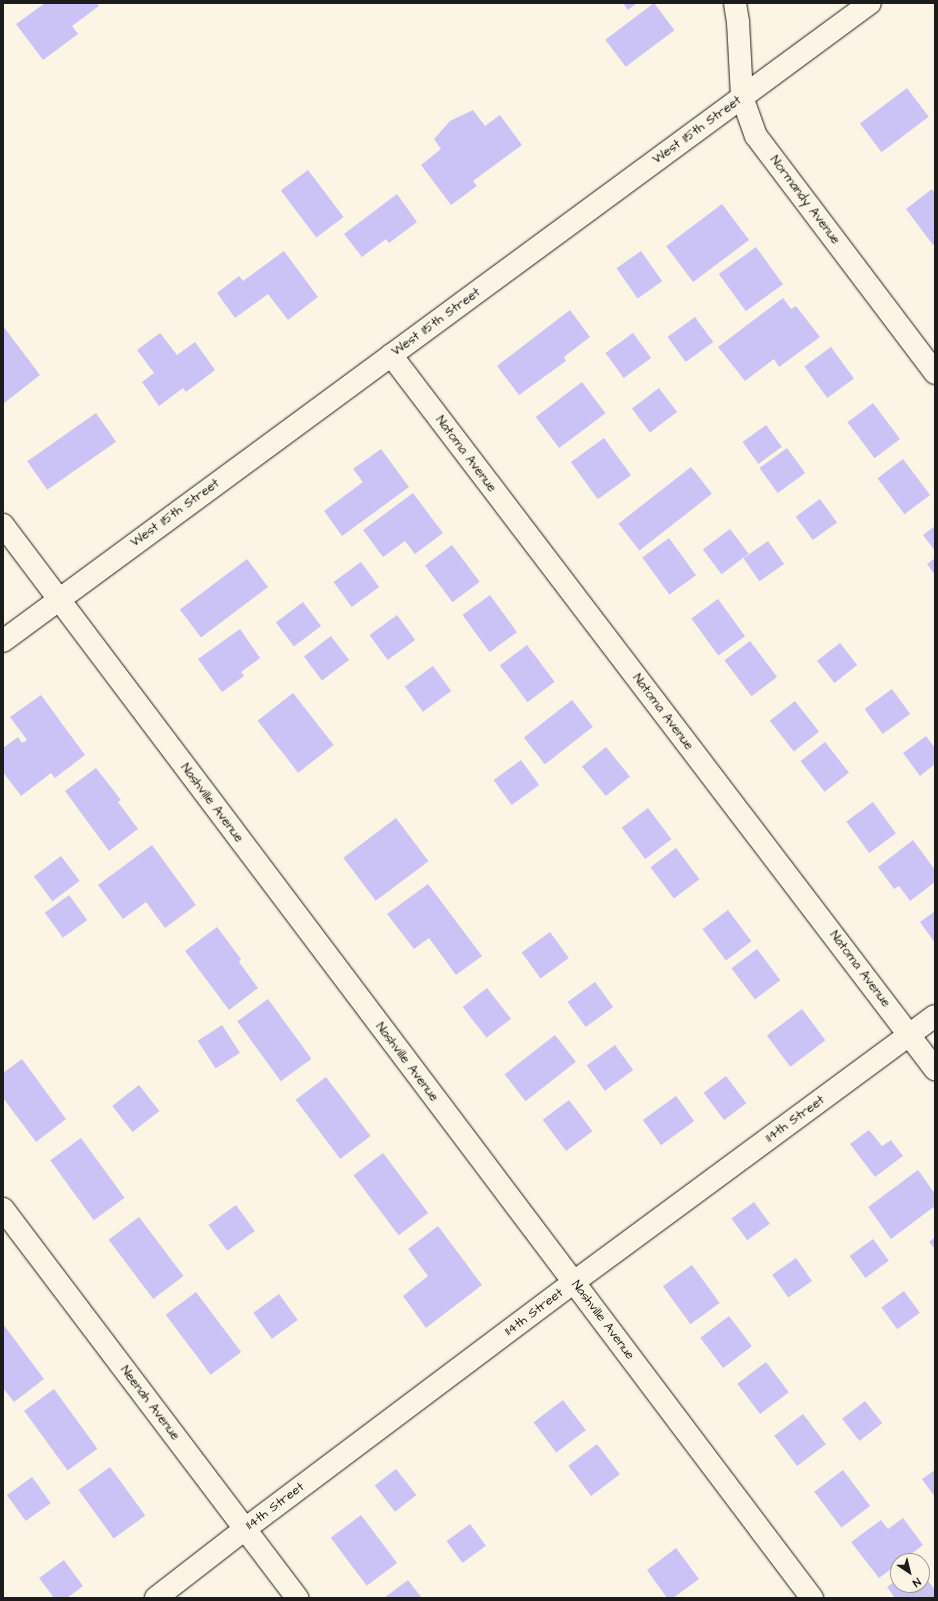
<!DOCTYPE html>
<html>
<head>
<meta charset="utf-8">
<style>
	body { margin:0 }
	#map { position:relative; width:938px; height:1601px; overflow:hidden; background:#fcf5e5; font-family:"Architects Daughter",sans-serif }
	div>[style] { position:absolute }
	.building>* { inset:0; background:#cbc3f5; transform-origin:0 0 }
	.roads { filter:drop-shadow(0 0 1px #1c1c1c) drop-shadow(0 0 1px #1c1c1c) }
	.minor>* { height:22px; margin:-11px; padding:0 11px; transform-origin:11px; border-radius:11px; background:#fcf5e5 }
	span { translate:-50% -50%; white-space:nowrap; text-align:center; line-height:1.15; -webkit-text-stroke:3.5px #fcf5e5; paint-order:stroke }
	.street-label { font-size:13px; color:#1c1c1c }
	.frame { position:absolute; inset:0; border:4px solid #1c1c1c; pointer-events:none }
	.north { position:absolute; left:890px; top:1553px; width:40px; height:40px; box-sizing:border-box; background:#fcf5e5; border:1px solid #a29e95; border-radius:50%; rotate:145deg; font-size:11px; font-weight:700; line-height:16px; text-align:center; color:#1c1c1c }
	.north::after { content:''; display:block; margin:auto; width:14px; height:18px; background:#1c1c1c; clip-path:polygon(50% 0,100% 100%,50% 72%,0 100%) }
</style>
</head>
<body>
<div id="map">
	<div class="building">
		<div style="clip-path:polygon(45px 3px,97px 3px,99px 6px,72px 26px,78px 34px,43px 60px,16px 24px)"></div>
		<div style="clip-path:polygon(623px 3px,637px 3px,628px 10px)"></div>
		<div style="left:654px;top:3px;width:34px;height:61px;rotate:53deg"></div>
		<div style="left:907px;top:88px;width:36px;height:59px;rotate:53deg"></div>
		<div style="clip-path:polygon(473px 110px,485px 126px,500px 115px,522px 145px,473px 181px,477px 186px,451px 205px,421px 165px,441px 149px,434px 139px,450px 121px)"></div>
		<div style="left:308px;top:170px;width:59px;height:34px;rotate:53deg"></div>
		<div style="clip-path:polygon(932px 189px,935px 194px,935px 244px,933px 245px,906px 209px)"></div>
		<div style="clip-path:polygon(397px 194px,417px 222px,389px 243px,386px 239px,362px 257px,344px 234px)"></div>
		<div style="left:722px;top:204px;width:45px;height:70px;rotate:53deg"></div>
		<div style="left:756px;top:247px;width:46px;height:46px;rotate:54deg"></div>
		<div style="clip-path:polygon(284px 251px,318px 297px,288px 320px,268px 294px,235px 318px,217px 293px,239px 276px,243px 281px)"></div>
		<div style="left:641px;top:251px;width:37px;height:30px;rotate:55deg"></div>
		<div style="clip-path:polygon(783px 298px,791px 309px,796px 306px,820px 337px,779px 367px,774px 359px,745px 381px,718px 347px)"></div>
		<div style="clip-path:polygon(570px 310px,590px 337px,564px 357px,566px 361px,519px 395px,497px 366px)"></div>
		<div style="left:695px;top:317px;width:31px;height:34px;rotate:54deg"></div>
		<div style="clip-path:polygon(3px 326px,40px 375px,3px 404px)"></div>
		<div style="clip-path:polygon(160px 333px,177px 355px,195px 342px,215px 370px,186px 392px,183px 388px,159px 406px,142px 382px,154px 373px,137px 350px)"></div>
		<div style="left:633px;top:333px;width:31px;height:34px;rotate:54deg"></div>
		<div style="left:831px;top:347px;width:39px;height:33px;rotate:54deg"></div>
		<div style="left:582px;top:382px;width:39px;height:58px;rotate:53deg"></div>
		<div style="left:659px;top:388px;width:30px;height:34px;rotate:53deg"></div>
		<div style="left:873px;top:403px;width:45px;height:32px;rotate:53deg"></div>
		<div style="left:96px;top:413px;width:35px;height:84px;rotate:55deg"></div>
		<div style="left:766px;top:425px;width:27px;height:29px;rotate:54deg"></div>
		<div style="left:604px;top:438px;width:46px;height:41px;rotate:54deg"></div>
		<div style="left:787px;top:448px;width:31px;height:34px;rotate:54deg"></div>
		<div style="clip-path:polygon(381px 449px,409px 487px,342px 536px,324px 511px,363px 482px,353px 469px)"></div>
		<div style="left:903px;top:459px;width:45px;height:32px;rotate:53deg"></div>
		<div style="left:691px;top:467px;width:34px;height:92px;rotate:52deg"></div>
		<div style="clip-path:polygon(413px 493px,443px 533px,415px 554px,405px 541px,383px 557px,363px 530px)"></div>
		<div style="left:820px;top:499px;width:29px;height:30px;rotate:54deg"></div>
		<div style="clip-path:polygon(935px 526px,935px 551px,923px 535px)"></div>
		<div style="left:730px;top:529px;width:31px;height:34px;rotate:53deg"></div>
		<div style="left:669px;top:538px;width:46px;height:33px;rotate:54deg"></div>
		<div style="left:768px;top:541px;width:28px;height:30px;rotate:55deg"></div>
		<div style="left:452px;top:545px;width:46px;height:34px;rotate:53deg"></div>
		<div style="clip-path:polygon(935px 558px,935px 575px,927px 564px)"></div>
		<div style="left:247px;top:559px;width:35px;height:84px;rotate:53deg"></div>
		<div style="left:361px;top:562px;width:31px;height:34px;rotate:54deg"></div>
		<div style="left:490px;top:595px;width:46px;height:34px;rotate:54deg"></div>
		<div style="left:718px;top:599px;width:46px;height:33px;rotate:54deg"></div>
		<div style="left:303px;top:602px;width:30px;height:34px;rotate:53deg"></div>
		<div style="left:397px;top:615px;width:31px;height:34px;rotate:54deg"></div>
		<div style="clip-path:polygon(240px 629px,260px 658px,241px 672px,244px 676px,222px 692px,198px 659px)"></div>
		<div style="left:331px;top:636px;width:30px;height:34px;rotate:53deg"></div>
		<div style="left:750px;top:641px;width:45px;height:32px;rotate:53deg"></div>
		<div style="left:840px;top:643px;width:28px;height:29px;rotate:52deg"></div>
		<div style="left:527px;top:645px;width:46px;height:34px;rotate:53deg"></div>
		<div style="left:433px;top:666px;width:31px;height:35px;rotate:54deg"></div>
		<div style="left:892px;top:689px;width:31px;height:34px;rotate:54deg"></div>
		<div style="left:293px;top:693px;width:66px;height:45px;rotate:52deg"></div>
		<div style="clip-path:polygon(41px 695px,85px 755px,55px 778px,51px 773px,21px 796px,3px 772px,3px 748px,18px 737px,22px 743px,27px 740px,10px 717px)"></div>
		<div style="left:572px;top:700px;width:34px;height:61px;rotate:52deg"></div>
		<div style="left:795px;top:701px;width:39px;height:32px;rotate:52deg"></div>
		<div style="clip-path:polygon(926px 736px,935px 748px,935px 764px,920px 776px,903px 753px)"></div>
		<div style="left:825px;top:742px;width:39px;height:31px;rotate:52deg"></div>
		<div style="left:606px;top:747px;width:38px;height:31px;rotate:51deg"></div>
		<div style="left:521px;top:760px;width:31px;height:34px;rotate:54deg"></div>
		<div style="clip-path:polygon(96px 768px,121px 800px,118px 802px,138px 829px,109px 851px,65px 791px)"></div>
		<div style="left:873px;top:802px;width:39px;height:33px;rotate:54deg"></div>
		<div style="left:648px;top:808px;width:39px;height:33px;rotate:53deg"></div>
		<div style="left:396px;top:818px;width:54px;height:66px;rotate:53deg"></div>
		<div style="clip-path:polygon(913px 840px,935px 870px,935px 882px,910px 901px,899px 886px,894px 889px,878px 867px)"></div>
		<div style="clip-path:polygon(152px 845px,196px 905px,165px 928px,146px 902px,123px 919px,98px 885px)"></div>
		<div style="left:676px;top:848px;width:39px;height:32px;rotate:53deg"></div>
		<div style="left:61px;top:856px;width:31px;height:34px;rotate:53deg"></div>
		<div style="clip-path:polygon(428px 884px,482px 956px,456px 975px,429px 938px,414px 949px,387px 914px)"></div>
		<div style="left:69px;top:895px;width:31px;height:30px;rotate:54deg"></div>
		<div style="left:728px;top:910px;width:39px;height:32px;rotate:53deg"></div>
		<div style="clip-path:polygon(935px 911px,935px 943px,920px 922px)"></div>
		<div style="clip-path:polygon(217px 927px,241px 959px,239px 962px,258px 988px,229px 1010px,185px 951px)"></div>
		<div style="left:550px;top:932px;width:32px;height:35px;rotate:54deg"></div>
		<div style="left:757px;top:949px;width:39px;height:32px;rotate:53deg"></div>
		<div style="left:595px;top:982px;width:31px;height:34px;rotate:54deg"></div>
		<div style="left:487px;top:988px;width:39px;height:31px;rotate:52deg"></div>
		<div style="left:268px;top:999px;width:74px;height:38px;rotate:54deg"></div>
		<div style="left:802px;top:1009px;width:39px;height:44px;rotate:53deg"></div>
		<div style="left:222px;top:1025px;width:33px;height:29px;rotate:57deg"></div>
		<div style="left:555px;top:1035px;width:34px;height:64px;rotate:52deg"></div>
		<div style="left:615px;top:1045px;width:31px;height:35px;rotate:54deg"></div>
		<div style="clip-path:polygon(22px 1059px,66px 1119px,36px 1142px,3px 1098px,3px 1073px)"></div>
		<div style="left:726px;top:1076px;width:34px;height:28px;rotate:53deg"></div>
		<div style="left:326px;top:1077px;width:74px;height:38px;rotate:53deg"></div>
		<div style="left:139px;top:1085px;width:33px;height:34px;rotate:52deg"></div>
		<div style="left:676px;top:1096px;width:31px;height:41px;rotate:54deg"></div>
		<div style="left:569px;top:1100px;width:39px;height:33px;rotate:53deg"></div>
		<div style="clip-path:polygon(869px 1130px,882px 1146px,891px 1140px,903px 1156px,875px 1177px,850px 1144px)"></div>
		<div style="left:81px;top:1138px;width:74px;height:38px;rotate:54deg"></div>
		<div style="left:383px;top:1153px;width:75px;height:37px;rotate:53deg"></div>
		<div style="clip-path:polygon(918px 1170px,935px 1194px,935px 1206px,891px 1239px,868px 1207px)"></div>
		<div style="left:754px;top:1202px;width:27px;height:28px;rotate:54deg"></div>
		<div style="left:236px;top:1205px;width:32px;height:34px;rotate:54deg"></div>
		<div style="left:139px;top:1217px;width:74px;height:38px;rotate:53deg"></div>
		<div style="clip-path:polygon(438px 1226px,482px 1285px,426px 1328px,403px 1296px,428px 1276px,408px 1249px)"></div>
		<div style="clip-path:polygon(935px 1237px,935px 1249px,929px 1242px)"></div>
		<div style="left:873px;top:1239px;width:27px;height:29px;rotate:54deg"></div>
		<div style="left:796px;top:1258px;width:28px;height:29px;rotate:55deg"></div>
		<div style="left:692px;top:1265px;width:47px;height:36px;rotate:54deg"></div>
		<div style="left:904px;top:1291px;width:27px;height:28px;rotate:54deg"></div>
		<div style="left:196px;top:1292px;width:75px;height:38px;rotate:53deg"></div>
		<div style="left:279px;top:1294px;width:32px;height:32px;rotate:54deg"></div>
		<div style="left:729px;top:1316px;width:38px;height:36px;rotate:53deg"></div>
		<div style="clip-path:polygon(3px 1324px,44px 1379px,14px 1402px,3px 1388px)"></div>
		<div style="left:766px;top:1362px;width:38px;height:36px;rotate:53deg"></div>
		<div style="left:54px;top:1389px;width:74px;height:37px;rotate:54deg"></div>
		<div style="left:563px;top:1400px;width:38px;height:37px;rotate:53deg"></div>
		<div style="left:865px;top:1401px;width:28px;height:29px;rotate:52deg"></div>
		<div style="left:803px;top:1414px;width:38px;height:36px;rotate:53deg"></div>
		<div style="left:597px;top:1444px;width:38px;height:36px;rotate:53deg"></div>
		<div style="left:110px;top:1467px;width:60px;height:39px;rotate:54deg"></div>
		<div style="left:396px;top:1469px;width:33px;height:27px;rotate:52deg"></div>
		<div style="left:843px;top:1470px;width:45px;height:36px;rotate:53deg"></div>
		<div style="clip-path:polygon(935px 1470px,935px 1497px,922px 1479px)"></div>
		<div style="left:32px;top:1477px;width:32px;height:31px;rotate:54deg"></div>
		<div style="left:361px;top:1515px;width:60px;height:38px;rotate:53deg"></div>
		<div style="clip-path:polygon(903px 1518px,923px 1545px,902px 1561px,898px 1561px,898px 1564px,879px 1578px,851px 1542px,881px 1520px,888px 1529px)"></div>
		<div style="left:470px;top:1524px;width:27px;height:29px;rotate:54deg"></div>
		<div style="clip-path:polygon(676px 1548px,699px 1579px,673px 1598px,667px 1598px,647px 1570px)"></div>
		<div style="clip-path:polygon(64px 1560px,83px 1586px,67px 1598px,54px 1598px,39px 1578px)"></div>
		<div style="clip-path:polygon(922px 1573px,935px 1590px,935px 1598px,895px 1598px,887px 1587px,898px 1579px,898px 1585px,922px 1585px)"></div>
		<div style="clip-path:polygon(408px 1580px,422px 1598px,384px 1598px)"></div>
	</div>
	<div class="roads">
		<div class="minor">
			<div style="left:735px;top:3px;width:19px;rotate:81deg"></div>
			<div style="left:738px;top:22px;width:75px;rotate:86.9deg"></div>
			<div style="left:742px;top:97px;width:41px;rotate:70.3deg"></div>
			<div style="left:756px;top:136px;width:297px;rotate:52.9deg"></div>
			<div style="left:391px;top:355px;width:898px;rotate:52.7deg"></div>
			<div style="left:3px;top:525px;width:1344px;rotate:52.99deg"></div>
			<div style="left:3px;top:641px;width:1076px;rotate:-36.35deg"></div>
			<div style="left:3px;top:1209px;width:488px;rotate:52.9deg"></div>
			<div style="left:156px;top:1598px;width:113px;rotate:-37.8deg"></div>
			<div style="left:245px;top:1529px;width:411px;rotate:-36.9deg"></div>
			<div style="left:574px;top:1282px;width:448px;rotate:-36.4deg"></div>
		</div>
	</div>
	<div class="street-label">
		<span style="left:697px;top:130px;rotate:-36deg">West 115th Street</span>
		<span style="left:805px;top:200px;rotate:53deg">Normandy Avenue</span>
		<span style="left:436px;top:322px;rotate:-36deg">West 115th Street</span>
		<span style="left:466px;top:454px;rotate:53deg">Natoma Avenue</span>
		<span style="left:175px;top:513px;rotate:-36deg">West 115th Street</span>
		<span style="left:663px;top:712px;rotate:53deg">Natoma Avenue</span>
		<span style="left:212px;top:803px;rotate:53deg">Nashville Avenue</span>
		<span style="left:860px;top:969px;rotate:53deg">Natoma Avenue</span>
		<span style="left:407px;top:1062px;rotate:53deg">Nashville Avenue</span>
		<span style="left:795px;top:1119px;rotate:-36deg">114th Street</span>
		<span style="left:534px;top:1312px;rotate:-37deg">114th Street</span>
		<span style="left:603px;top:1320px;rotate:53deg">Nashville Avenue</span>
		<span style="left:150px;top:1403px;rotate:53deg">Neenah Avenue</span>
		<span style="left:275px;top:1506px;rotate:-37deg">114th Street</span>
	</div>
	<div class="frame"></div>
	<div class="north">N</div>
</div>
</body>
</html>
